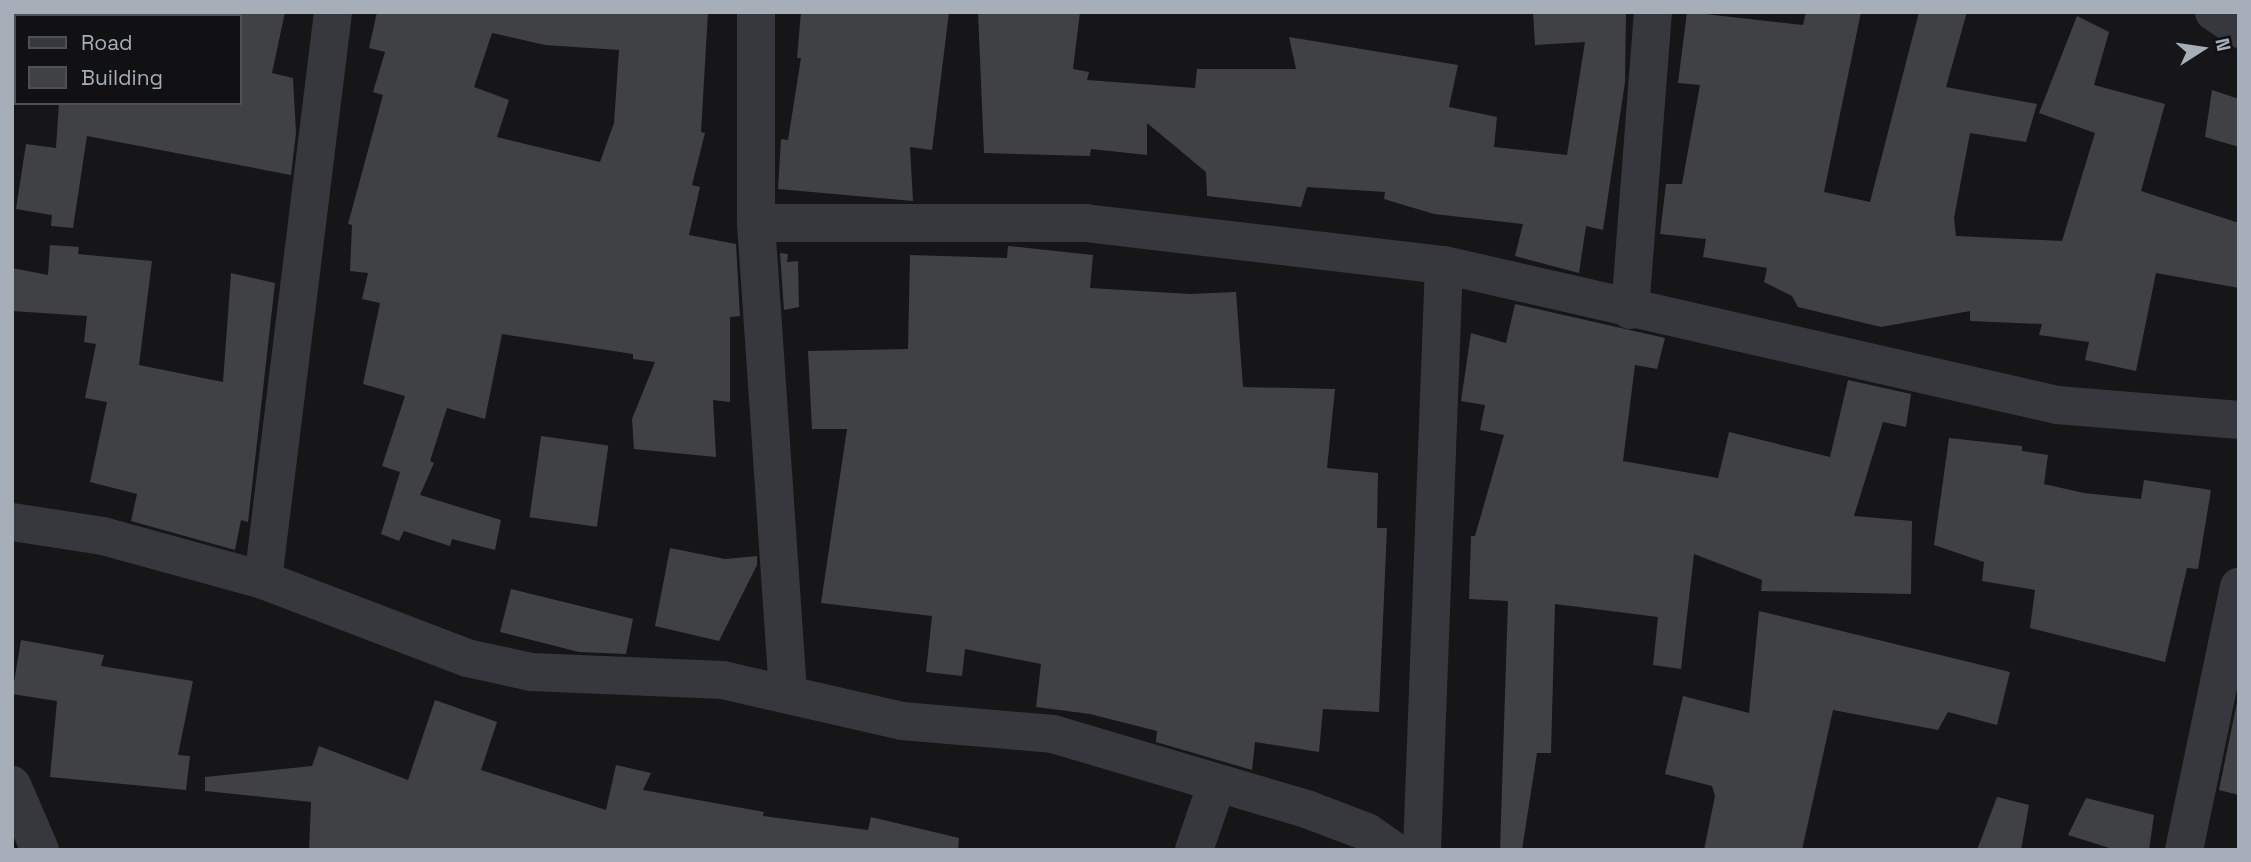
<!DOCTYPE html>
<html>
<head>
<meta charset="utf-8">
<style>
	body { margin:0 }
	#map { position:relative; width:2251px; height:862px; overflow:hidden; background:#161618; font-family:"Space Grotesk",sans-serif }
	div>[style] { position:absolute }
	.building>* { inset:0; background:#404145; transform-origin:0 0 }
	.minor>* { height:38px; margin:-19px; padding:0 19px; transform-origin:19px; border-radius:19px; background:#36383d }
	span { translate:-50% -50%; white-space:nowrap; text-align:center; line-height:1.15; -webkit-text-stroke:6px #111113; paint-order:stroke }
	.frame { position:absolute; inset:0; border:14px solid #a6aeb9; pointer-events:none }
	.legend { position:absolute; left:14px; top:14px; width:228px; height:91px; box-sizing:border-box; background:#111113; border:2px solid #4d5055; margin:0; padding:9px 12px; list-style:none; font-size:21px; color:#a6aeb9 }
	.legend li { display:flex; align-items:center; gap:14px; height:35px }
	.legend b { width:35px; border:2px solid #4d5055 }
	.north { position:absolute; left:2167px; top:14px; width:70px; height:70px; -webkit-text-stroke:5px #111113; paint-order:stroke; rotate:78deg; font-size:19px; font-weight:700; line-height:28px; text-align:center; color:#a6aeb9 }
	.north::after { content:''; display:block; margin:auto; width:24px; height:32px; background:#a6aeb9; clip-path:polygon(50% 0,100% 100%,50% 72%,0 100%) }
</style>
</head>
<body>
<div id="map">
	<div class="building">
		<div style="clip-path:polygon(240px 12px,285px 12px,272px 73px,293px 78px,296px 133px,291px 175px,87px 136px,73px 228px,51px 226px,52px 215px,16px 209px,26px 144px,56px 148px,59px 103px,240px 103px)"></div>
		<div style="clip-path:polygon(evenodd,377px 12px,708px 12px,701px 132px,705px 133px,692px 185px,700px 187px,689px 235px,736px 244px,740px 316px,730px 317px,730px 402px,713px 400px,716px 457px,634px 449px,632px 419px,655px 362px,633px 359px,633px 354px,502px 334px,485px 419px,447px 408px,430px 461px,434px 463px,420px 495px,501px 520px,495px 550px,452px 539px,450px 546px,404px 531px,399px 541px,381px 534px,400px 472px,382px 466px,405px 396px,363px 384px,380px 303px,362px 299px,368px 273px,350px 271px,352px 225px,348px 224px,383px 95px,373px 92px,385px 52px,369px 48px,377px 12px,492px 33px,545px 45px,619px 50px,614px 123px,600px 162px,497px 137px,509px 100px,474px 87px,492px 33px)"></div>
		<div style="clip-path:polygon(801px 12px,949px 12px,932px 150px,910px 147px,913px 201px,778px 189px,781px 139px,788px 140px,801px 58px,797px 58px)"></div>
		<div style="clip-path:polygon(978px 12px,1080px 12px,1073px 69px,1089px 72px,1087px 80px,1195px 88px,1197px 69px,1296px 69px,1289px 37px,1458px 65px,1449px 107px,1497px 117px,1494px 147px,1567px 155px,1585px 42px,1535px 45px,1533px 12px,1626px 12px,1625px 82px,1603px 230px,1586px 226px,1579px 273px,1515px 256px,1523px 224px,1434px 214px,1384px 199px,1385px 192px,1307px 187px,1301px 207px,1207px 196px,1206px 172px,1147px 123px,1147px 155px,1091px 149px,1090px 156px,984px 153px)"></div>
		<div style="clip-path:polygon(1687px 12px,1803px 25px,1806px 12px,1861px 12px,1824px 192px,1870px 202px,1919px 12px,1967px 12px,1946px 87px,2037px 104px,2026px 142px,1970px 133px,1954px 218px,1956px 236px,2062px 241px,2095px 133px,2039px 113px,2077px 16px,2109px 32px,2094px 85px,2165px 104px,2141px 191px,2239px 223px,2239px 288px,2156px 273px,2136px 371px,2085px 360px,2089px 342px,2039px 335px,2042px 324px,1970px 321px,1970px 311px,1881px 327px,1798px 307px,1792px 296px,1764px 282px,1767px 268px,1703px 257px,1706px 239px,1660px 234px,1666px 184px,1682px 184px,1700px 85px,1678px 83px)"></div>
		<div style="clip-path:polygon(2212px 90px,2239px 99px,2239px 147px,2205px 137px)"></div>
		<div style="clip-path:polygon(50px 245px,79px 247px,78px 254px,152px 261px,139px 365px,223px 382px,231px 273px,275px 283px,248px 522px,241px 520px,235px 550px,131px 521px,137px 494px,90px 482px,107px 402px,85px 398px,96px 344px,84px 342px,87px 316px,12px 311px,12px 268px,48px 275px)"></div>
		<div style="clip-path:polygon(1008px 246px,1093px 255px,1090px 288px,1190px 294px,1236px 292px,1243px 387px,1335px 389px,1327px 468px,1378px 473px,1377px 528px,1387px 528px,1379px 712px,1323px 709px,1319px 752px,1255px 742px,1252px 770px,1156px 742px,1157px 731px,1090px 714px,1036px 707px,1041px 664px,965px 649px,962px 676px,926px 672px,932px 616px,821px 603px,847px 429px,812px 429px,808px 351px,908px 349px,910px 255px,1007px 258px)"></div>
		<div style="clip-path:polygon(780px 253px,788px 254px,787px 262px,798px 261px,799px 307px,784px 310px)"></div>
		<div style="clip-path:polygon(1515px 304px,1665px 338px,1657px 369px,1635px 365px,1623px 461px,1718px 478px,1729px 432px,1830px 457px,1848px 380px,1911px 394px,1906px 427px,1883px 422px,1854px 516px,1912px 521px,1911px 594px,1761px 591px,1762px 580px,1694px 554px,1681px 669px,1653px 665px,1658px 617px,1555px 604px,1551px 753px,1537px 753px,1522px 850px,1500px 850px,1508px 601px,1469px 599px,1471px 536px,1475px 536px,1504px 435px,1480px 430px,1485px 405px,1461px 401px,1471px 333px,1506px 343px)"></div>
		<div style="left:541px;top:436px;width:68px;height:82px;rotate:8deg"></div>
		<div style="clip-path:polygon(1949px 438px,2022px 446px,2022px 451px,2048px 455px,2044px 484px,2084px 493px,2141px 499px,2144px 480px,2211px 490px,2198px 569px,2187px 568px,2165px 662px,2030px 628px,2035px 590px,1982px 581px,1984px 562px,1934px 545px)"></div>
		<div style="clip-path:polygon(670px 548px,725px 559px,757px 556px,757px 565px,719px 641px,655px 626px)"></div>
		<div style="clip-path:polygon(511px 589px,633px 619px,626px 654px,579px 652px,500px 632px)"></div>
		<div style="clip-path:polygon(1759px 611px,2010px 672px,1997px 725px,1948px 712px,1938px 730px,1833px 710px,1802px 850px,1704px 850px,1715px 796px,1712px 786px,1665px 774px,1683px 696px,1749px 713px)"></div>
		<div style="clip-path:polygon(21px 640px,104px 655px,101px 666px,193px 681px,178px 755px,190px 756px,186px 790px,50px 777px,57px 701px,12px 694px)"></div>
		<div style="clip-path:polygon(435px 700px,497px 722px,481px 770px,606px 810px,616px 765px,651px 773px,643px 790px,764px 812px,763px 816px,868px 830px,871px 817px,959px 838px,958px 850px,309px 850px,311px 802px,205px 791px,205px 777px,312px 766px,319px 746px,408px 780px)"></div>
		<div style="clip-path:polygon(2237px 702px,2239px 702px,2239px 795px,2219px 790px)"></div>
		<div style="clip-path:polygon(1997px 797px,2029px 805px,2021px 850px,1977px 850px)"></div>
		<div style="clip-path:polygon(2086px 798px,2154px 815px,2149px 850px,2116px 850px,2068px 835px)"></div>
	</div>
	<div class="minor">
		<div style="left:756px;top:12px;width:211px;rotate:90deg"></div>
		<div style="left:756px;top:223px;width:471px;rotate:86.1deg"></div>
		<div style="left:2214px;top:12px;width:30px;rotate:34deg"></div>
		<div style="left:756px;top:223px;width:329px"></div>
		<div style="left:1085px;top:223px;width:361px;rotate:6.7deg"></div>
		<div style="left:1444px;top:265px;width:629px;rotate:12.86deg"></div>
		<div style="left:2057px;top:405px;width:183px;rotate:4.7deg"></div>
		<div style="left:1630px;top:310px;width:299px;rotate:-85.6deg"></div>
		<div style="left:12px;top:522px;width:92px;rotate:8.7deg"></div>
		<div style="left:103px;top:536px;width:166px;rotate:15.4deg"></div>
		<div style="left:263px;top:580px;width:218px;rotate:20.9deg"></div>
		<div style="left:467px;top:658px;width:66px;rotate:12.3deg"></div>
		<div style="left:531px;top:672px;width:192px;rotate:2.4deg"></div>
		<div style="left:723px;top:680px;width:184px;rotate:12.9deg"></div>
		<div style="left:902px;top:721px;width:152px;rotate:4.9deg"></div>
		<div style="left:1053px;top:734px;width:267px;rotate:16.5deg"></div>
		<div style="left:1309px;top:810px;width:62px;rotate:20.8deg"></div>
		<div style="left:1367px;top:832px;width:32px;rotate:35deg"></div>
		<div style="left:263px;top:580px;width:572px;rotate:-82.97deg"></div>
		<div style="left:12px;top:785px;width:71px;rotate:66.7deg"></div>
		<div style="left:1194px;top:850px;width:68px;rotate:-71deg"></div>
		<div style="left:1422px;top:850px;width:585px;rotate:-87.85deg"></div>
		<div style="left:2184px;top:850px;width:269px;rotate:-78.2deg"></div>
	</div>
	<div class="frame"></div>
	<ul class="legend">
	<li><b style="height:9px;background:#36383d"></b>Road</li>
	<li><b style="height:19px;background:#404145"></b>Building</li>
	</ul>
	<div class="north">N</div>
</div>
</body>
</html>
